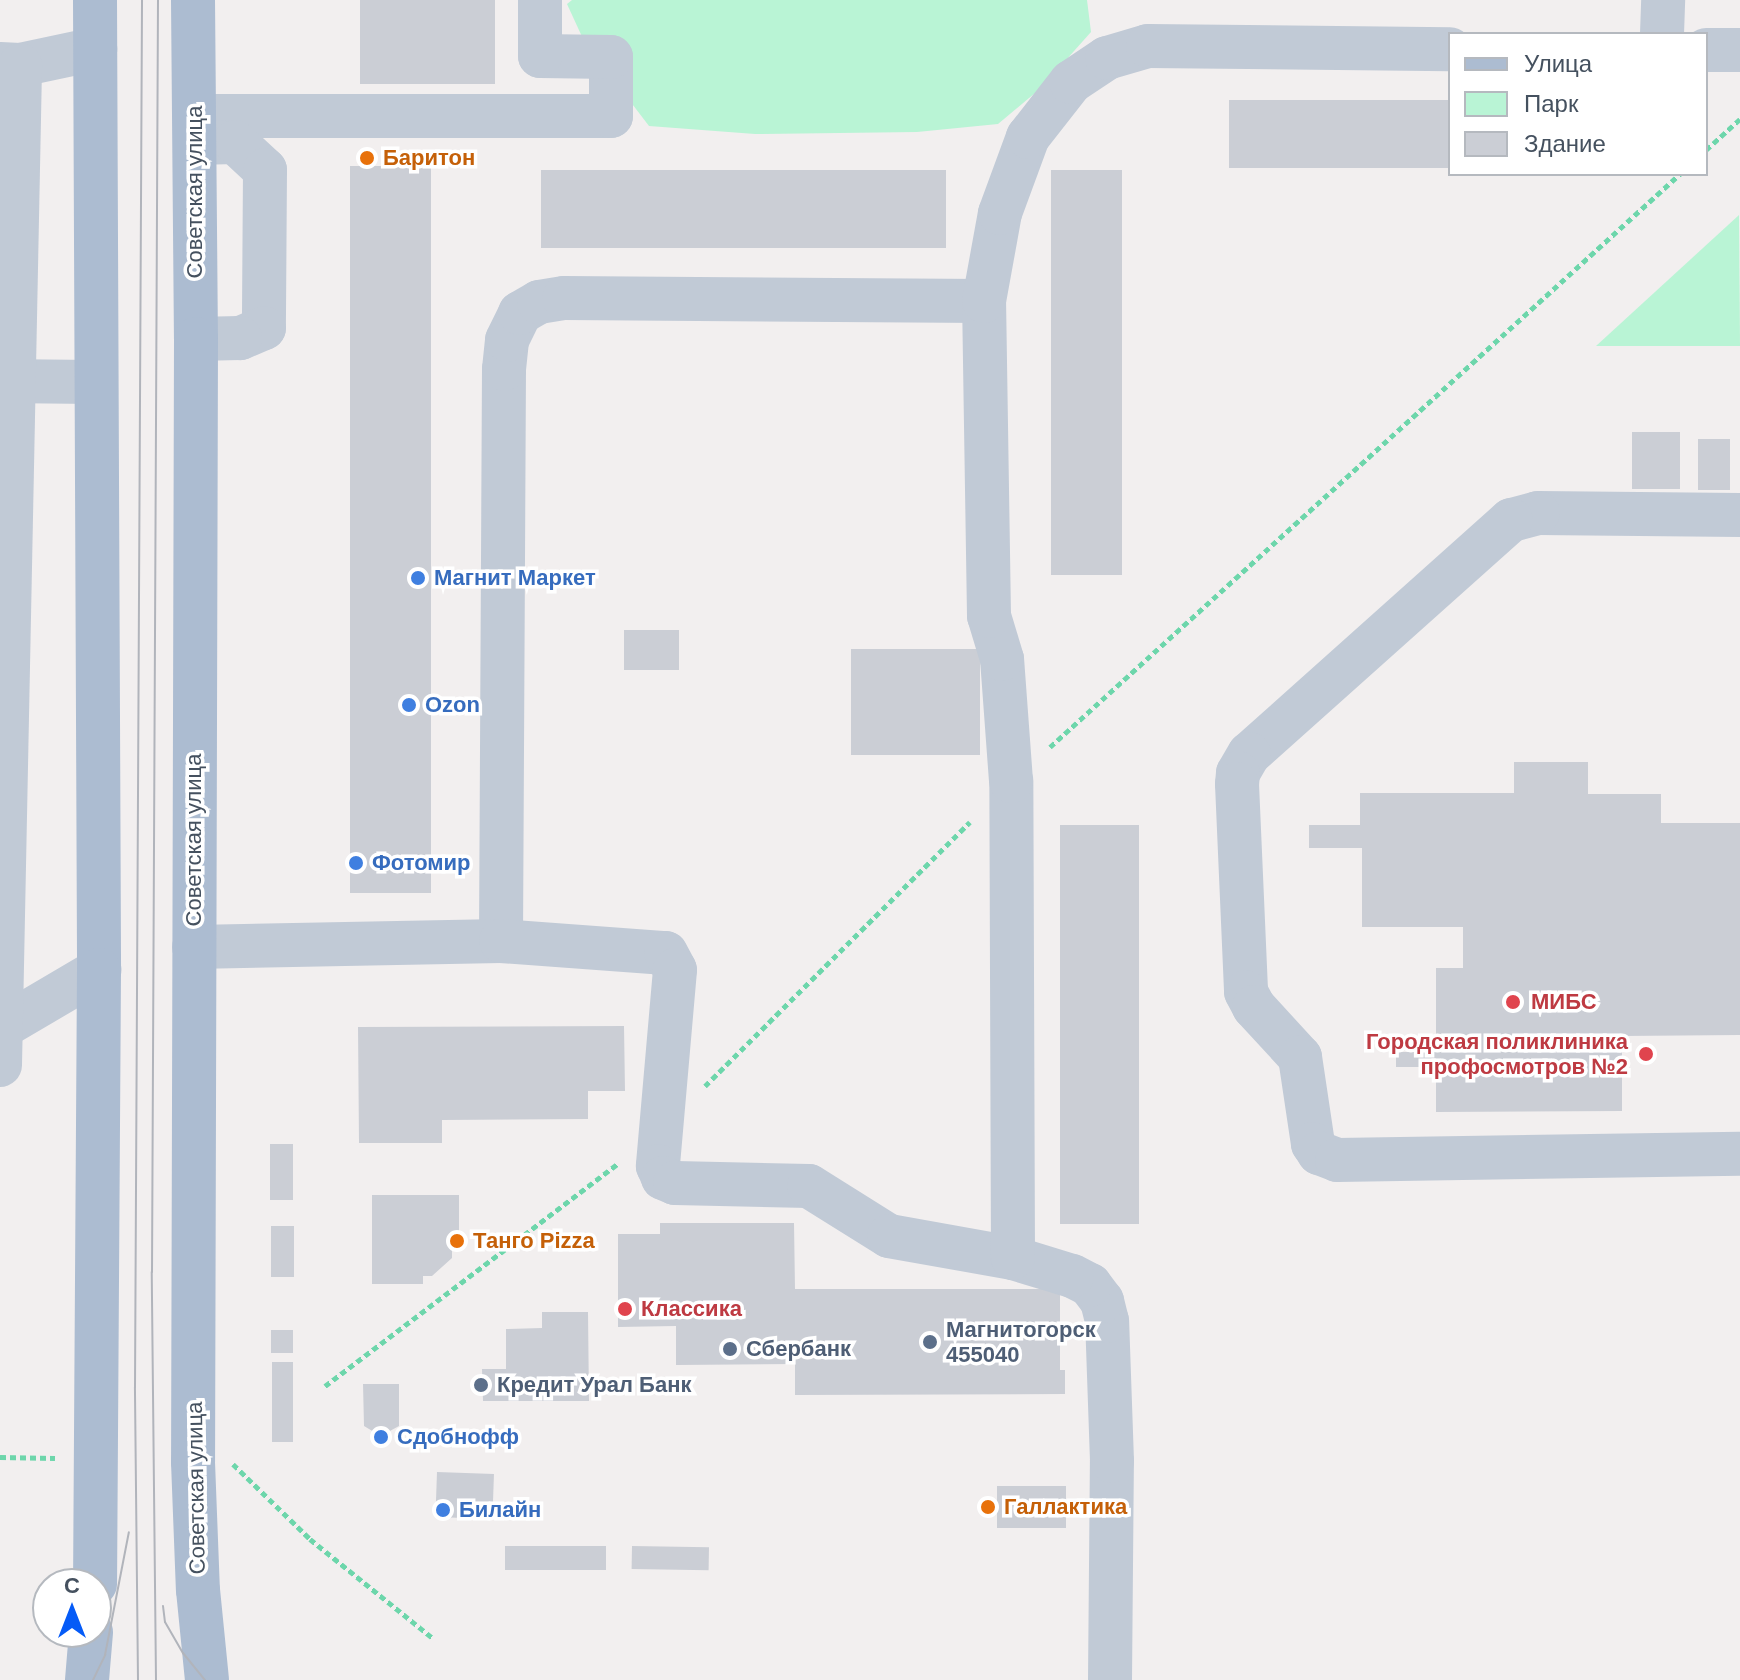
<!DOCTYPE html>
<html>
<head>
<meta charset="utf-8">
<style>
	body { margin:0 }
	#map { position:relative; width:1740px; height:1680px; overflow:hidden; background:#f2efef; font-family:Helvetica,sans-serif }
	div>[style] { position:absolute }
	.green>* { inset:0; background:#b9f4d5 }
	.building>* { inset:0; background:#cbced5; transform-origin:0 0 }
	.path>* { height:5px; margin-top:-2.5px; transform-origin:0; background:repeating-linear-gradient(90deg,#6dd6ab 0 6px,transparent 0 10px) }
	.minor>* { height:44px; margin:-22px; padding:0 22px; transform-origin:22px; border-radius:22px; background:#c1cad6 }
	.major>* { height:44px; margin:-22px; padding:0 22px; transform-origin:22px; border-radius:22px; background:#acbcd1 }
	.tram>* { height:2px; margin:-1px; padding:0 1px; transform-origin:1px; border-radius:1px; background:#b1b4bb }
	.dots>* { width:22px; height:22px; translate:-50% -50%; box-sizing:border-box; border:4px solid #fff; border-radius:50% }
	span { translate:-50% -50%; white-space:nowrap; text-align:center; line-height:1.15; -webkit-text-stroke:7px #fff; paint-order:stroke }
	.food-label { font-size:22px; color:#c56008; font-weight:700 }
	.left { translate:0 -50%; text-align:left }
	.street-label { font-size:22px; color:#45515f }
	.shop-label { font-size:22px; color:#366cbe; font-weight:700 }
	.health-label { font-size:22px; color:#be3a42; font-weight:700 }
	.right { translate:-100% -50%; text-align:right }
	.service-label { font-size:22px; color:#4e5e75; font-weight:700 }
	.legend { position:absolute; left:1448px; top:32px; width:260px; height:144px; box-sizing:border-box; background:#fff; border:2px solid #b5b9bf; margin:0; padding:10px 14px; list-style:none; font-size:24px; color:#45515f }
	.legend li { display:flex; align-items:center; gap:16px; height:40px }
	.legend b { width:40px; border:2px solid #b5b9bf }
	.north { position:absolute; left:32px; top:1568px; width:80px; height:80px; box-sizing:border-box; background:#fff; border:2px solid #b5b9bf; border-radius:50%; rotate:0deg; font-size:22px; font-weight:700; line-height:32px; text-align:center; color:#45515f }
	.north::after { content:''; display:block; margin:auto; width:28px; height:36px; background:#055bf7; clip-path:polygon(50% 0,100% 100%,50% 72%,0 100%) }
</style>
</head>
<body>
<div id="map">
	<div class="green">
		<div style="clip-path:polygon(572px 0,1087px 0,1091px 32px,1041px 88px,998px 124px,917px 132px,755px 134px,649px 126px,584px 41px,567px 4px)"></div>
		<div style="clip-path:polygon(1739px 215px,1740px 346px,1596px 346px)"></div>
	</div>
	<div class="building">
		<div style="left:360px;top:0;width:135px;height:84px"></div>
		<div style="left:1229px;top:100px;width:221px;height:68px"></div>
		<div style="left:350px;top:166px;width:81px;height:727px"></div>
		<div style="left:541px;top:170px;width:405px;height:78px"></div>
		<div style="left:1051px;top:170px;width:71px;height:405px"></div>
		<div style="left:1632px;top:432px;width:48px;height:57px"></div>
		<div style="left:1698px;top:439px;width:32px;height:51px"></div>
		<div style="left:624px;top:630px;width:55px;height:40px"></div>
		<div style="left:851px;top:649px;width:129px;height:106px"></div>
		<div style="clip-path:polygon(1514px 762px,1588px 762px,1588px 794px,1661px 794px,1661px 823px,1740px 823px,1740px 1035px,1622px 1036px,1622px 1111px,1436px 1112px,1436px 1067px,1396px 1067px,1396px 1052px,1436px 1052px,1436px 968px,1463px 968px,1463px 927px,1362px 927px,1362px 848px,1309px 848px,1309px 825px,1360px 825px,1360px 793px,1514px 793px)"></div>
		<div style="left:1060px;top:825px;width:79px;height:399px"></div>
		<div style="clip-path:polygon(624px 1026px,625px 1091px,588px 1091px,588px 1119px,442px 1120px,442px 1143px,359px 1143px,358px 1027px)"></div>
		<div style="left:270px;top:1144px;width:23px;height:56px"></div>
		<div style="clip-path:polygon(372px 1195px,459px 1195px,459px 1249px,452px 1249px,452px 1258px,432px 1276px,423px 1276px,423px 1284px,372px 1284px)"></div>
		<div style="clip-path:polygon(660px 1223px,794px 1223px,795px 1289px,1060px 1289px,1060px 1370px,1065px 1370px,1065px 1394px,795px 1395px,795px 1364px,676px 1365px,676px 1326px,618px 1327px,618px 1234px,660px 1234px)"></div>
		<div style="left:271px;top:1226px;width:23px;height:51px"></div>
		<div style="clip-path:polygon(542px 1312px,588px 1312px,589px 1401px,483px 1401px,482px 1369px,506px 1369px,506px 1329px,542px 1328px)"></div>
		<div style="left:271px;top:1330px;width:22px;height:23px"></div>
		<div style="left:272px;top:1362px;width:21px;height:80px"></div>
		<div style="clip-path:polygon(363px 1384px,399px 1384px,399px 1426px,388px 1432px,388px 1439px,375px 1439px,374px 1432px,364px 1426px)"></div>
		<div style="left:437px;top:1472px;width:57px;height:45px;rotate:2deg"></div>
		<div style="left:997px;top:1486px;width:69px;height:42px"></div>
		<div style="left:505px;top:1546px;width:101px;height:24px"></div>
		<div style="left:632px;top:1546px;width:77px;height:23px;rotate:1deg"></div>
	</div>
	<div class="path">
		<div style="left:1706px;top:150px;width:46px;rotate:-42.4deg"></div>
		<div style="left:1050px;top:747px;width:852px;rotate:-42.29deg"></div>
		<div style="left:705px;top:1086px;width:374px;rotate:-44.9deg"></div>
		<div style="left:325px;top:1386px;width:367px;rotate:-37.2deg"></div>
		<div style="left:0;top:1457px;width:55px;rotate:1deg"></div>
		<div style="left:233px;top:1464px;width:107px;rotate:44.2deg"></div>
		<div style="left:310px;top:1539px;width:159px;rotate:38.9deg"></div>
	</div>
	<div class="minor">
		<div style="left:1662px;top:34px;width:34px;rotate:-88deg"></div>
		<div style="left:1706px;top:50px;width:34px"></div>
		<div style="left:0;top:64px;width:20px;rotate:3deg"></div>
		<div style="left:20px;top:65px;width:77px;rotate:-12deg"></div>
		<div style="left:195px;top:116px;width:416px"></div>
		<div style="left:611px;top:116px;width:59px;rotate:-90deg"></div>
		<div style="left:611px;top:57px;width:71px;rotate:-179.2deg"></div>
		<div style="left:540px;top:56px;width:56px;rotate:-90deg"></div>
		<div style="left:195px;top:143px;width:40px;rotate:-1.4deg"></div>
		<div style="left:235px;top:142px;width:41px;rotate:43deg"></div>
		<div style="left:265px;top:170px;width:158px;rotate:90.4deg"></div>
		<div style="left:264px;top:328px;width:26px;rotate:157deg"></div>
		<div style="left:240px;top:338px;width:44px;rotate:178.7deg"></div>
		<div style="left:0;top:381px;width:94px;rotate:0.6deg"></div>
		<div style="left:1740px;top:515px;width:202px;rotate:-179.4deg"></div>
		<div style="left:1538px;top:513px;width:28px;rotate:165deg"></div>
		<div style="left:1511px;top:520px;width:351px;rotate:138.2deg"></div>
		<div style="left:1249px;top:754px;width:22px;rotate:120deg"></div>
		<div style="left:1238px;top:773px;width:11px;rotate:95deg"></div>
		<div style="left:1237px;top:784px;width:208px;rotate:87.5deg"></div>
		<div style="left:1246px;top:992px;width:17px;rotate:62deg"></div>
		<div style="left:1254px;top:1007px;width:68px;rotate:47.4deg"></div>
		<div style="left:1300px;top:1057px;width:88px;rotate:81.5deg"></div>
		<div style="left:1313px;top:1144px;width:11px;rotate:56deg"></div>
		<div style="left:1319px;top:1153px;width:19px;rotate:21deg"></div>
		<div style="left:1337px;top:1160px;width:403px;rotate:-0.9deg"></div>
		<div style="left:501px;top:941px;width:572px;rotate:-89.7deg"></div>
		<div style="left:504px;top:369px;width:29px;rotate:-84deg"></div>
		<div style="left:507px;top:340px;width:30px;rotate:-64deg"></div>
		<div style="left:520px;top:313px;width:22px;rotate:-30deg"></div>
		<div style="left:539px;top:302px;width:25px;rotate:-9deg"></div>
		<div style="left:564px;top:298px;width:420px;rotate:0.4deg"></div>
		<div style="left:194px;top:947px;width:307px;rotate:-1.1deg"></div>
		<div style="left:501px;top:941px;width:165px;rotate:4.2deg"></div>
		<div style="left:666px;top:953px;width:19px;rotate:62deg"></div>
		<div style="left:675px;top:970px;width:197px;rotate:95deg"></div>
		<div style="left:658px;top:1166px;width:13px;rotate:67deg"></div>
		<div style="left:663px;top:1178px;width:13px;rotate:23deg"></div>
		<div style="left:675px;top:1183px;width:134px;rotate:1.3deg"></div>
		<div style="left:809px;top:1186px;width:94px;rotate:32deg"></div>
		<div style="left:889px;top:1236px;width:126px;rotate:10.1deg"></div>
		<div style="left:2px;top:1027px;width:113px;rotate:-30.4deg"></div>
		<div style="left:0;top:1065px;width:1000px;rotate:-88.85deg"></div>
		<div style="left:1110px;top:1680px;width:219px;rotate:-89.5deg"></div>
		<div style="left:1112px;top:1461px;width:140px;rotate:-92deg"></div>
		<div style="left:1107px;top:1321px;width:21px;rotate:-104deg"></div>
		<div style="left:1102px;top:1301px;width:20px;rotate:-127deg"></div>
		<div style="left:1090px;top:1285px;width:20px;rotate:-153deg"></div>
		<div style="left:1072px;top:1276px;width:62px;rotate:-163deg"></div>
		<div style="left:1013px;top:1258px;width:477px;rotate:-90.2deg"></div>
		<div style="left:1011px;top:781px;width:122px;rotate:-94.2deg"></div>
		<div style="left:1002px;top:659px;width:45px;rotate:-106.8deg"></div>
		<div style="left:989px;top:616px;width:315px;rotate:-90.9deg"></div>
		<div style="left:984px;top:301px;width:89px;rotate:-79.7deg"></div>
		<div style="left:1000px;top:213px;width:81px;rotate:-69.8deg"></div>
		<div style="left:1028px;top:137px;width:70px;rotate:-52deg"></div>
		<div style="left:1071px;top:82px;width:43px;rotate:-33.7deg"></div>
		<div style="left:1107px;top:58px;width:43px;rotate:-16.3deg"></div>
		<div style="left:1148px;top:46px;width:302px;rotate:0.6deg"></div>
	</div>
	<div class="major">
		<div style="left:95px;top:0;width:970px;rotate:89.76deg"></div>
		<div style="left:99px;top:970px;width:614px;rotate:90.37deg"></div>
		<div style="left:193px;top:0;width:339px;rotate:89.5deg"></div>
		<div style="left:196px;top:339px;width:1123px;rotate:90.15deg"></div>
		<div style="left:193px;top:1462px;width:128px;rotate:87.8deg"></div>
		<div style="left:198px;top:1590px;width:90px;rotate:84.3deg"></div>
		<div style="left:87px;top:1680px;width:48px;rotate:-85.2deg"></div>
	</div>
	<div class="tram">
		<div style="left:163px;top:1606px;width:16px;rotate:83deg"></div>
		<div style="left:165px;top:1622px;width:36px;rotate:60deg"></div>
		<div style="left:183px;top:1653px;width:35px;rotate:51deg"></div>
		<div style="left:93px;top:1680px;width:28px;rotate:-64deg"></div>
		<div style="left:105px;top:1655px;width:125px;rotate:-79deg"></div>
		<div style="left:138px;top:1680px;width:293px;rotate:-90.6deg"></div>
		<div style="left:135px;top:1387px;width:1387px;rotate:-89.71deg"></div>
		<div style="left:156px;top:1680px;width:408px;rotate:-90.6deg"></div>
		<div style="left:152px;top:1272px;width:1272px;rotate:-89.73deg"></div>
	</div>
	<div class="dots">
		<div style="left:367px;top:158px;background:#e8710a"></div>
		<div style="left:418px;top:578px;background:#3f7fe0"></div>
		<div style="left:409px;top:705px;background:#3f7fe0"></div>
		<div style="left:356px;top:863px;background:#3f7fe0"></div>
		<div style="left:1513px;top:1002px;background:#e0444e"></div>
		<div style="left:1646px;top:1054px;background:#e0444e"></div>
		<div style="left:457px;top:1241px;background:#e8710a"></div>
		<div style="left:625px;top:1309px;background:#e0444e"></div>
		<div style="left:930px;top:1342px;background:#5c6f8a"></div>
		<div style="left:730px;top:1349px;background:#5c6f8a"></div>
		<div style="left:481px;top:1385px;background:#5c6f8a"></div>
		<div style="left:381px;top:1437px;background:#3f7fe0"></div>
		<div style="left:988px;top:1507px;background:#e8710a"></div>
		<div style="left:443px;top:1510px;background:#3f7fe0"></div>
	</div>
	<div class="food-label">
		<span class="left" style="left:383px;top:158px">Баритон</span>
		<span class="left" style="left:473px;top:1241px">Танго Pizza</span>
		<span class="left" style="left:1004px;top:1507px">Галлактика</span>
	</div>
	<div class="street-label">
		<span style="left:195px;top:192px;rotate:-90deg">Советская улица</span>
		<span style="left:194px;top:840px;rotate:-90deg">Советская улица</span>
		<span style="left:196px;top:1488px;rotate:-91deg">Советская улица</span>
	</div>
	<div class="shop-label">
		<span class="left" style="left:434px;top:578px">Магнит Маркет</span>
		<span class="left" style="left:425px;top:705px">Ozon</span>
		<span class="left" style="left:372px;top:863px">Фотомир</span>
		<span class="left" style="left:397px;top:1437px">Сдобнофф</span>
		<span class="left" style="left:459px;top:1510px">Билайн</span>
	</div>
	<div class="health-label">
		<span class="left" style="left:1531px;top:1002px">МИБС</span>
		<span class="right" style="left:1628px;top:1054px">Городская поликлиника<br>профосмотров №2</span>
		<span class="left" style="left:641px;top:1309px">Классика</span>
	</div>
	<div class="service-label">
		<span class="left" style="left:946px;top:1342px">Магнитогорск<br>455040</span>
		<span class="left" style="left:746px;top:1349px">Сбербанк</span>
		<span class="left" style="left:497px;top:1385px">Кредит Урал Банк</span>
	</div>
	<ul class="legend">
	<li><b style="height:10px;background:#acbcd1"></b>Улица</li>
	<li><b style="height:22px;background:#b9f4d5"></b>Парк</li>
	<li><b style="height:22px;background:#cbced5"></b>Здание</li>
	</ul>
	<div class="north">С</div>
</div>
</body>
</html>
